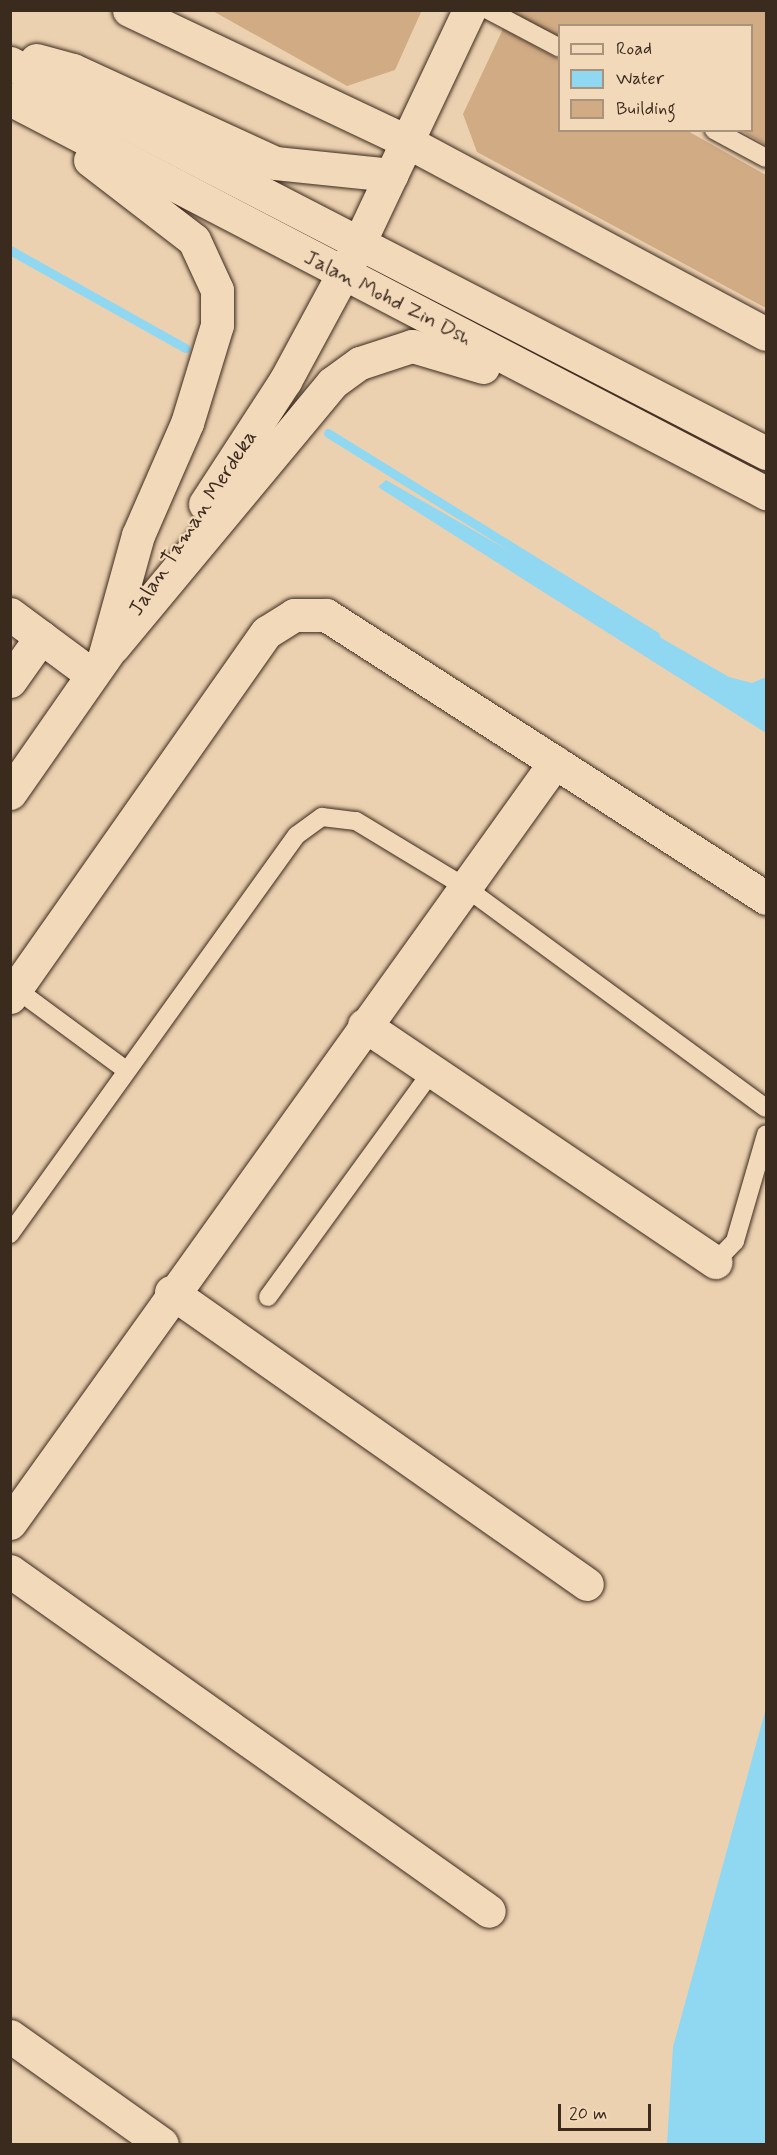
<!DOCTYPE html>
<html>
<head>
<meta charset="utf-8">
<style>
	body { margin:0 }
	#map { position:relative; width:777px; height:2155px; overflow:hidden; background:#ecd1b0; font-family:Mynerve,sans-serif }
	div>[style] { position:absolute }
	.water>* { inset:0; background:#90d7f2 }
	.stream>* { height:9px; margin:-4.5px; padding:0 4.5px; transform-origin:4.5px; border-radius:4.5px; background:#90d7f2 }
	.building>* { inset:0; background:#d0ab84 }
	.roads { filter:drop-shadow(0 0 2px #3b2a1e) drop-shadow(0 0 2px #3b2a1e) }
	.service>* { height:18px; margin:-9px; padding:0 9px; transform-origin:9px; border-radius:9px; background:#f2d9ba }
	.minor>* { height:33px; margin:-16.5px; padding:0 16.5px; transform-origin:16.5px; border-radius:16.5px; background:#f2d9ba }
	.secondary>* { height:33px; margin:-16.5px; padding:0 16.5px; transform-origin:16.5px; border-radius:16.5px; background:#f2d9ba }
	span { translate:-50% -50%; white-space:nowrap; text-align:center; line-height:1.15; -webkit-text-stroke:4.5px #f2d9ba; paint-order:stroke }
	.street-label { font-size:21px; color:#3b2a1e }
	.frame { position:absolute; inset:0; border:12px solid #3b2a1e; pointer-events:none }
	.legend { position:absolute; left:558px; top:24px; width:195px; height:108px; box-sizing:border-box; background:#f2d9ba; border:2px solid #a9937c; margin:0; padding:8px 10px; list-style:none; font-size:18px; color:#3b2a1e }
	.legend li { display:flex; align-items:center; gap:12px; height:30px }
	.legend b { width:30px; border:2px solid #a9937c }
	.scale { position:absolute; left:558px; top:2104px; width:93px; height:27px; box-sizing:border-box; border:3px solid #3b2a1e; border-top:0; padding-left:8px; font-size:18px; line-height:21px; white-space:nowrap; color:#3b2a1e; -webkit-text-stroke:4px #f2d9ba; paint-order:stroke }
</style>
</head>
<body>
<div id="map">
	<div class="water">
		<div style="clip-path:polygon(386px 480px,729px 677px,752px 683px,766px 677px,766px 733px,378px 487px)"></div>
		<div style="clip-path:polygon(766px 1708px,766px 2144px,667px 2144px,673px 2047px)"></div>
	</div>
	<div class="stream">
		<div style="left:10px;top:250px;width:201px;rotate:29.2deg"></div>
		<div style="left:328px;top:433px;width:385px;rotate:31.8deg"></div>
	</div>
	<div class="building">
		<div style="clip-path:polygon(211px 10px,422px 10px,395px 70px,347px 86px)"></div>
		<div style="clip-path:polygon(513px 10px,766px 10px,766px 145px,740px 130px,752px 130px,752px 26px,560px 26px,560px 39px,511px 15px)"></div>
		<div style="clip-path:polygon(503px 29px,560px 60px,560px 130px,686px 130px,766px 175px,766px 308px,477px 152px,463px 114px)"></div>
	</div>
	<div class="roads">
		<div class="service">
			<div style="left:488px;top:10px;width:81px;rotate:27.8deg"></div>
			<div style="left:714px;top:130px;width:59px;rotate:28.3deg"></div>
			<div style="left:16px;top:989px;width:137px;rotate:36.4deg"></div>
			<div style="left:10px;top:1234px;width:491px;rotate:-54.3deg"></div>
			<div style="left:297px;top:835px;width:31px;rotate:-36deg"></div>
			<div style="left:322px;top:817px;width:34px;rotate:7deg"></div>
			<div style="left:356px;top:821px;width:127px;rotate:31.2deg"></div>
			<div style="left:465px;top:887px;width:373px;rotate:36.3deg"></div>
			<div style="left:715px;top:1262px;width:29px;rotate:-46deg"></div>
			<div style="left:735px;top:1241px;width:111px;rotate:-73.8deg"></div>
			<div style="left:268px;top:1297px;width:279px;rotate:-54deg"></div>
		</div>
		<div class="minor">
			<div style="left:129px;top:10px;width:306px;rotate:25.3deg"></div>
			<div style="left:406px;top:141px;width:408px;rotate:28.2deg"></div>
			<div style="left:359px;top:243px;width:258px;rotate:-64.7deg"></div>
			<div style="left:10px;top:614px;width:102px;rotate:36.6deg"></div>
			<div style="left:10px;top:681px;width:54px;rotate:-54.8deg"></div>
			<div style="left:10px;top:997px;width:446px;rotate:-54.9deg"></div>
			<div style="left:267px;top:632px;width:32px;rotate:-32deg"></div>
			<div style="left:294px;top:615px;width:32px"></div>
			<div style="left:326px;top:615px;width:523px;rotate:32.75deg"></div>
			<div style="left:364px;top:1025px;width:424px;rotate:34deg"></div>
			<div style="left:171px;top:1292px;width:508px;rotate:35.07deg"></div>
			<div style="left:10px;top:1523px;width:936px;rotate:-54.39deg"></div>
			<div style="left:10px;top:1571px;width:587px;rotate:35.37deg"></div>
			<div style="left:10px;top:2036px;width:186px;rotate:35.4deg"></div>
		</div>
		<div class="secondary">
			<div style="left:36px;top:60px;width:38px;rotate:15deg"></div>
			<div style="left:73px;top:70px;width:222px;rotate:24.7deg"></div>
			<div style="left:275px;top:163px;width:117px;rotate:5.9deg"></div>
			<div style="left:10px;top:63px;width:851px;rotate:27.29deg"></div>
			<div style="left:10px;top:99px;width:853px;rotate:27.53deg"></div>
			<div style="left:90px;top:160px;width:131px;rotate:37.6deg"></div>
			<div style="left:194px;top:240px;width:55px;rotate:65.3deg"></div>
			<div style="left:217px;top:290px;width:35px;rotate:90deg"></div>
			<div style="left:217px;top:325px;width:102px;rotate:107deg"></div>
			<div style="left:187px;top:423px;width:122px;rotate:113.6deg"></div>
			<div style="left:138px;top:535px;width:128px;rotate:105.5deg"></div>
			<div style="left:205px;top:504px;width:147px;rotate:-57deg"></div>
			<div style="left:285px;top:381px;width:143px;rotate:-61.6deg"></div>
			<div style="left:113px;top:647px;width:343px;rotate:-50.3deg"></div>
			<div style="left:332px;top:383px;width:34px;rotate:-36deg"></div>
			<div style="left:360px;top:363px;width:55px;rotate:-18.1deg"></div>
			<div style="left:412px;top:346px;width:74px;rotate:16.5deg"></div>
			<div style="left:10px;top:793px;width:185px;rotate:-55.1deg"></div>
		</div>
	</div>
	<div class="street-label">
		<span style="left:388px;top:298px;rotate:27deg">Jalan Mohd Zin Dsh</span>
		<span style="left:193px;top:523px;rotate:-57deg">Jalan Taman Merdeka</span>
	</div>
	<div class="frame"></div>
	<ul class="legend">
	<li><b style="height:8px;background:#f2d9ba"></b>Road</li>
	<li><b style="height:16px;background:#90d7f2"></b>Water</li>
	<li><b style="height:16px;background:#d0ab84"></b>Building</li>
	</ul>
	<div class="scale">20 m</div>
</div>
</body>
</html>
